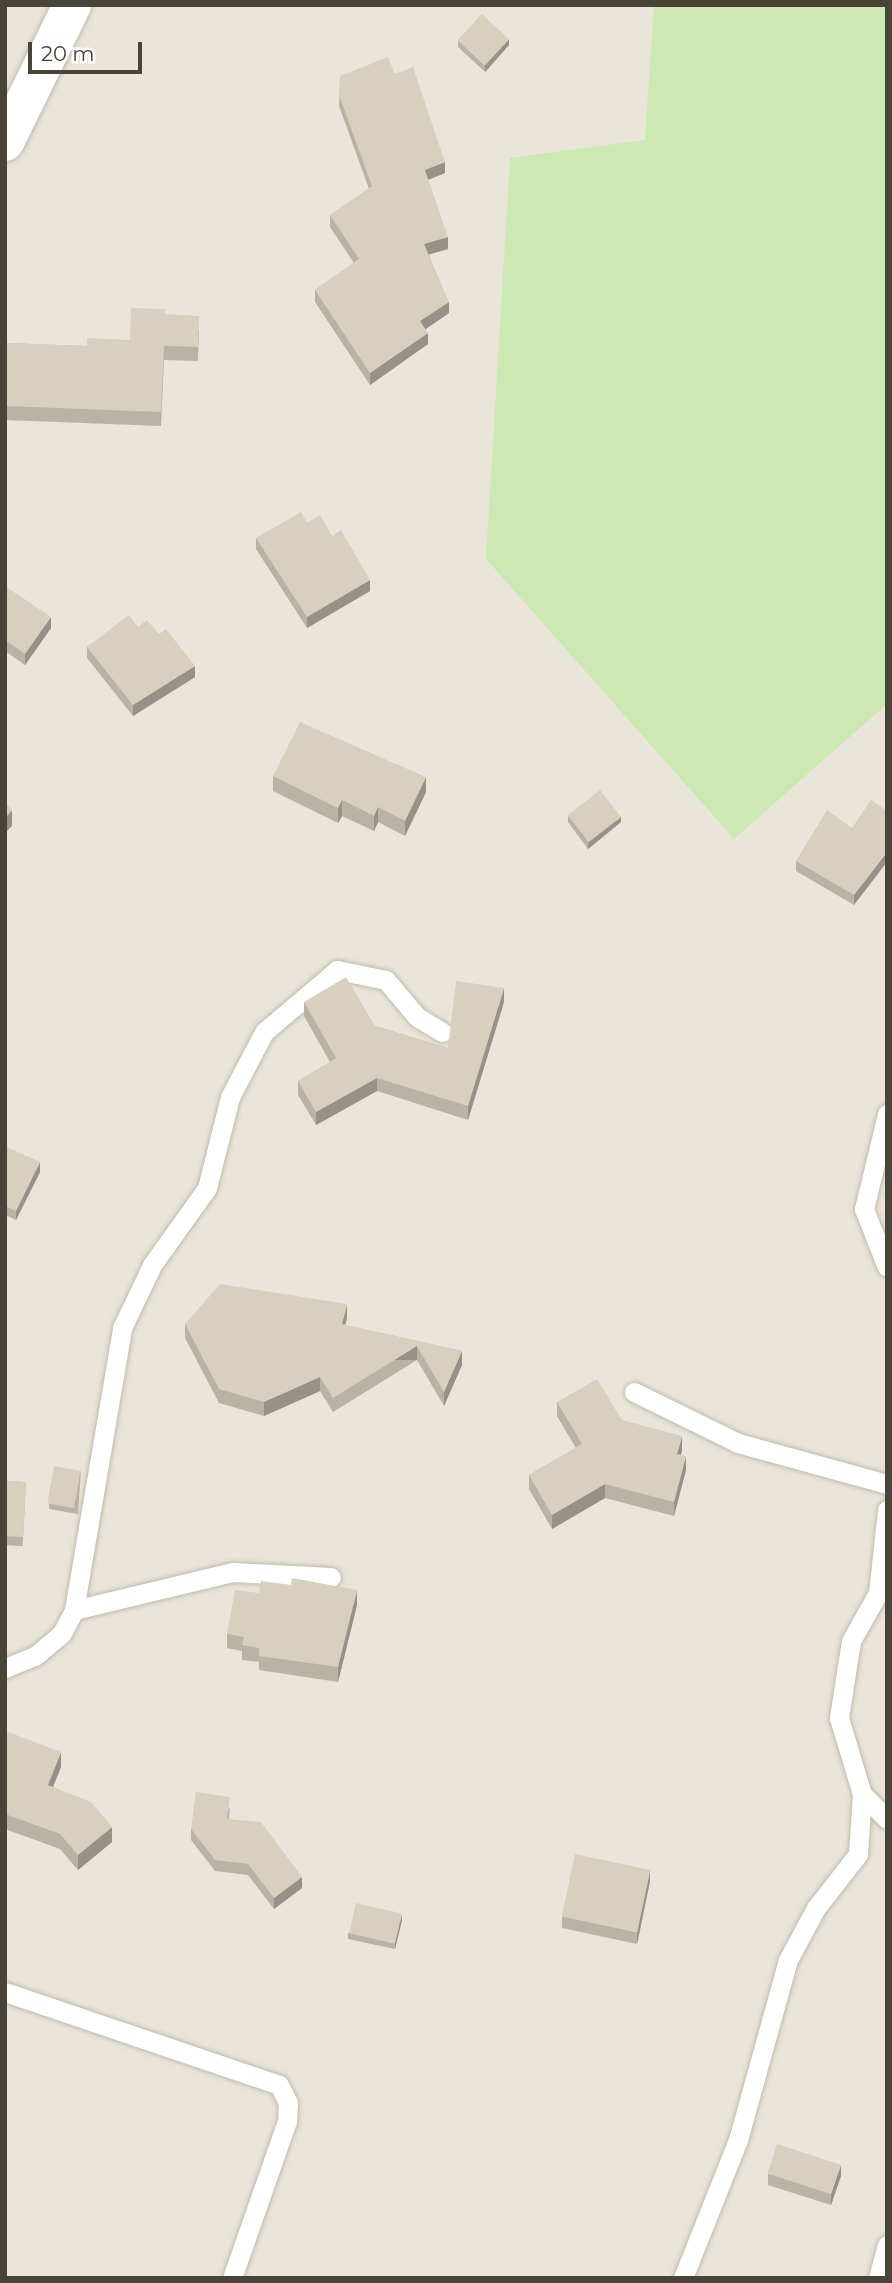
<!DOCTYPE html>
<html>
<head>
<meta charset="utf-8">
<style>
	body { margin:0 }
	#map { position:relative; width:892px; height:2283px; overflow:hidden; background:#f5f3ea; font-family:Montserrat,sans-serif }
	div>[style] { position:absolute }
	.residential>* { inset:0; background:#e9e5d8; transform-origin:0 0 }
	.green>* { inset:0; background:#cce9b4 }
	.roads { filter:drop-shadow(0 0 2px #c1bbad) drop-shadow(0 0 2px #c1bbad) }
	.lane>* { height:19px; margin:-9.5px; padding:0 9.5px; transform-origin:9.5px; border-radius:9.5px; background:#fff }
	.street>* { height:38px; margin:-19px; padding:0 19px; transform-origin:19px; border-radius:19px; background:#fff }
	.wall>* { inset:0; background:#b9b3a4; transform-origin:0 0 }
	.shaded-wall>* { inset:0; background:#969286; transform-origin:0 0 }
	.building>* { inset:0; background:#d7d0bf; transform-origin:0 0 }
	span { translate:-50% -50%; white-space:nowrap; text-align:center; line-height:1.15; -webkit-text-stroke:7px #fff; paint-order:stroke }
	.frame { position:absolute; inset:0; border:7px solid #494438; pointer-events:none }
	.scale { position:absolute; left:28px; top:42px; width:114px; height:32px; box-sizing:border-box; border:4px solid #494438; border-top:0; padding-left:9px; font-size:21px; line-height:24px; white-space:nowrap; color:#494438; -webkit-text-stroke:5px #fff; paint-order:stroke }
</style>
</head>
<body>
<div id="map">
	<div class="residential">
		<div style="left:5px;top:5px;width:882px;height:2273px"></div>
	</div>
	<div class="green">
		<div style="clip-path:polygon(654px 5px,887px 5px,887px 704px,734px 839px,486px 559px,510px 158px,645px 140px)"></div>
	</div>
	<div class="roads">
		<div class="lane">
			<div style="left:887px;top:1114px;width:98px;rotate:103.6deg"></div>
			<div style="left:864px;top:1209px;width:62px;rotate:68.4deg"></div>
			<div style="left:634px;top:1392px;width:116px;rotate:26.1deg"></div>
			<div style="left:738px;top:1443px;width:155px;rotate:15.4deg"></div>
			<div style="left:887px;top:1510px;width:83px;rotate:96.2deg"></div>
			<div style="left:878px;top:1593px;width:55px;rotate:119.4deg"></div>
			<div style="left:851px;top:1641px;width:78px;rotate:98.9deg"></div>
			<div style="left:839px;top:1718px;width:79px;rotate:73.2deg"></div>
			<div style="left:862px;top:1794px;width:35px;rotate:45deg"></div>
			<div style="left:74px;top:1610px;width:163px;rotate:-13.5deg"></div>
			<div style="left:232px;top:1572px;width:99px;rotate:2.9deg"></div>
			<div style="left:5px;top:1668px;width:32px;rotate:-22deg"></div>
			<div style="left:35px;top:1656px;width:35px;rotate:-40deg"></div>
			<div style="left:62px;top:1633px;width:26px;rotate:-62deg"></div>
			<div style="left:74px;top:1610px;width:286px;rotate:-80.3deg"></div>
			<div style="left:122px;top:1328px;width:70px;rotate:-64.5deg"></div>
			<div style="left:152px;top:1265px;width:95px;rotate:-54.5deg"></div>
			<div style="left:207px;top:1188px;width:94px;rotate:-75.8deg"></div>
			<div style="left:230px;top:1097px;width:73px;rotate:-62.4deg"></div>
			<div style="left:264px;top:1032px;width:96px;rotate:-40.3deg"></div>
			<div style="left:337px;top:970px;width:50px;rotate:11.5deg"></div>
			<div style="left:386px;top:980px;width:48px;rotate:50deg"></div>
			<div style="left:417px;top:1017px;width:29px;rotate:31deg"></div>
			<div style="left:5px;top:1992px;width:289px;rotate:18.7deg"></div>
			<div style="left:279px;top:2085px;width:20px;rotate:63deg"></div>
			<div style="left:288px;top:2103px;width:18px;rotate:93deg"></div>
			<div style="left:287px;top:2121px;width:166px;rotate:109.3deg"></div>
			<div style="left:683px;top:2278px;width:149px;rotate:-68.3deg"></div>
			<div style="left:738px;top:2140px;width:187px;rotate:-74.5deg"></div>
			<div style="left:788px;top:1960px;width:59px;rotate:-61.7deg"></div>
			<div style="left:816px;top:1908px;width:68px;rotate:-52.1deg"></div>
			<div style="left:858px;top:1854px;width:60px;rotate:-86.2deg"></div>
			<div style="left:878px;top:2278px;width:34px;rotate:-75deg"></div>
		</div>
		<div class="street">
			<div style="left:5px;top:142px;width:153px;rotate:-63.9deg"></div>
		</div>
	</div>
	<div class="wall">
		<div style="clip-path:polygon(458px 41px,509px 45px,485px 72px,458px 47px)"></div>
		<div style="clip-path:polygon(395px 74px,445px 173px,428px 180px,448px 249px,429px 254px,449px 313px,425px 329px,428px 344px,370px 385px,315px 302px,315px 290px,354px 263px,330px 227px,330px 215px,369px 189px,339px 106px,340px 76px)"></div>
		<div style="clip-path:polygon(165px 315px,199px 330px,198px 361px,164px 360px,161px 426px,5px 420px,5px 343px,87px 346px,130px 340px)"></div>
		<div style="clip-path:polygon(307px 523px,332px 536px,370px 591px,307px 628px,256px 549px,256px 538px)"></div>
		<div style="clip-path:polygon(5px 586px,51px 628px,25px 665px,5px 651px)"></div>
		<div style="clip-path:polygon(138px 627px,159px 634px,195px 677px,133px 716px,87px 658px,87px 647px)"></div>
		<div style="clip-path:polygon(273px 776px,426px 792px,405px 836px,378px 822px,374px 831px,342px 816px,338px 823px,273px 791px)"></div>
		<div style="clip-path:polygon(887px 811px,854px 905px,796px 871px,796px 861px,852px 828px)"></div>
		<div style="clip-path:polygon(568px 816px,621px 822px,588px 849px,568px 822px)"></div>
		<div style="clip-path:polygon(304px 1002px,375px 1026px,448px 1048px,504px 1002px,468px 1120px,377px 1091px,316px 1125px,298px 1095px,298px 1081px,330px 1062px,304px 1016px)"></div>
		<div style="clip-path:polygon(5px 1146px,40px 1172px,16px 1220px,5px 1215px)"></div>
		<div style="clip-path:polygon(347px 1318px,345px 1325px,462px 1351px,462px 1365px,444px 1406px,417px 1360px,333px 1412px,320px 1391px,264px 1416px,219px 1403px,185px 1338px,185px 1324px)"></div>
		<div style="clip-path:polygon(557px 1402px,622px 1420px,682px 1450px,681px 1455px,686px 1470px,674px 1516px,605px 1498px,552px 1529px,529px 1489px,529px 1475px,576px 1448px,557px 1416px)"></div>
		<div style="clip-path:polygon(81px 1471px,78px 1514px,49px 1509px,49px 1504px)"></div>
		<div style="left:5px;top:1481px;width:21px;height:64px;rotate:3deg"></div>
		<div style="clip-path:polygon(357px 1605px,338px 1682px,259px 1670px,259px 1662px,242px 1660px,242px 1651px,227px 1648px,227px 1634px)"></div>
		<div style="clip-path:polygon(5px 1743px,61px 1767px,53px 1787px,112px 1842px,78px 1870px,60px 1849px,5px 1829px)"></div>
		<div style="clip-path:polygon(230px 1808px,229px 1819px,302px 1888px,274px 1909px,248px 1875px,215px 1871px,191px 1840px,191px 1829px)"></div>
		<div style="clip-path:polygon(650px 1881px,637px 1944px,562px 1928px,562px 1917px)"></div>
		<div style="clip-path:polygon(402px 1920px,395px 1949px,348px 1939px,348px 1933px)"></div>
		<div style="clip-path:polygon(768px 2174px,841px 2176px,831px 2205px,768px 2185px)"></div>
	</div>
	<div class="shaded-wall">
		<div style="clip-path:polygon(509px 39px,509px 45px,485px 72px,485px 66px)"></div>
		<div style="clip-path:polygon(445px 162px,445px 173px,425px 181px,425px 170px)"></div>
		<div style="clip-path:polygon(448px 237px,448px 249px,424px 256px,424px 244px)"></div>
		<div style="clip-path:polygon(449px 302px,449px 313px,420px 333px,420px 321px)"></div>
		<div style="clip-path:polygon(428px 333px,428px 344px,370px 385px,370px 373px)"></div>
		<div style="clip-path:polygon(370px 580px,370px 591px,307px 628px,307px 617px)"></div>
		<div style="clip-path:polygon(51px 617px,51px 628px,25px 665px,25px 654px)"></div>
		<div style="clip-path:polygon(195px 666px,195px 677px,133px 716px,133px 705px)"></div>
		<div style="clip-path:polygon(426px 777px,426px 792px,405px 836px,405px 821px)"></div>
		<div style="clip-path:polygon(342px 800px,342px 816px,338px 823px,338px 808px)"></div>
		<div style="clip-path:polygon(378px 807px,378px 822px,374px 831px,374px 816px)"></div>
		<div style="clip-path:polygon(12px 810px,12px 826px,5px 833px,5px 818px)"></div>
		<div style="clip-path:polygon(621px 817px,621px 822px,588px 849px,588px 843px)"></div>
		<div style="clip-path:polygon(887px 852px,887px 862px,854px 905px,854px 895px)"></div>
		<div style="clip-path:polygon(504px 988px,504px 1002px,468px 1120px,468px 1106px)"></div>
		<div style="clip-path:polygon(377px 1078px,377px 1091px,316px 1125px,316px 1112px)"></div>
		<div style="clip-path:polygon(40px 1162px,40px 1172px,16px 1220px,16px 1211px)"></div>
		<div style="clip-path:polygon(347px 1304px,347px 1318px,342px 1338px,342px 1324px)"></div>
		<div style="left:417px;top:1346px;width:14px;height:99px;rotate:90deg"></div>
		<div style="clip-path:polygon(462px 1351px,462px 1365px,444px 1406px,444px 1392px)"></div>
		<div style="clip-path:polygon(320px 1377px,320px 1391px,264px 1416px,264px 1402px)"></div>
		<div style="clip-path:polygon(682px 1436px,682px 1450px,677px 1468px,677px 1454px)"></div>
		<div style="clip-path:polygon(686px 1456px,686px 1470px,674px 1516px,674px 1502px)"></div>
		<div style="clip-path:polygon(605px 1484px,605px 1498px,552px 1529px,552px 1515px)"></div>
		<div style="clip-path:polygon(357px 1590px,357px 1605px,338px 1682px,338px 1667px)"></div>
		<div style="clip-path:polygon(61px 1752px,61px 1767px,48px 1799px,48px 1785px)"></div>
		<div style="clip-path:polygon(112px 1827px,112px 1842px,78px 1870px,78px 1855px)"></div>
		<div style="clip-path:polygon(650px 1870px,650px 1881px,637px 1944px,637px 1933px)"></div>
		<div style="clip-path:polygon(302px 1877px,302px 1888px,274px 1909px,274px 1898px)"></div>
		<div style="clip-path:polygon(402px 1914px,402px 1920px,395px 1949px,395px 1943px)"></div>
		<div style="clip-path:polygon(841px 2165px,841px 2176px,831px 2205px,831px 2194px)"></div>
	</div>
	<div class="building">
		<div style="left:482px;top:14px;width:37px;height:36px;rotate:43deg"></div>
		<div style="clip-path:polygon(388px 57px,395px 74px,413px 67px,445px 162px,425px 170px,448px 237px,424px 244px,449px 302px,420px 321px,428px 333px,370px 373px,315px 290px,359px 259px,330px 215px,372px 186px,339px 95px,340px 76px)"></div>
		<div style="clip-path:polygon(131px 308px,165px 309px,165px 314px,199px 316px,198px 347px,164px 346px,161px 412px,5px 406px,5px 343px,87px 346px,87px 338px,130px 340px)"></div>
		<div style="clip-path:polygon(301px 512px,307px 523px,320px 515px,332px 536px,341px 530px,370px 580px,307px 617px,256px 538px)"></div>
		<div style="clip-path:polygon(5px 586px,51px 617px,25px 654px,5px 640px)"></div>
		<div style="clip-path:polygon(129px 615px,138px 627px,147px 620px,159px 634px,166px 629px,195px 666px,133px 705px,87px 647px)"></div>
		<div style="clip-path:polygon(300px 722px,426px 777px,405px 821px,378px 807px,374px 816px,342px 800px,338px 808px,273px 776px)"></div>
		<div style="left:600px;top:790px;width:34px;height:41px;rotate:52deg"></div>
		<div style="clip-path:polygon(871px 800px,887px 811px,887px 852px,854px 895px,796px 861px,827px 810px,852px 828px)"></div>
		<div style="clip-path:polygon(5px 803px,12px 810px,5px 818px)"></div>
		<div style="clip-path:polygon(346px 977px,375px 1026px,448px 1048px,456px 981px,504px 988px,468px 1106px,377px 1078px,316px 1112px,298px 1081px,336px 1058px,304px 1002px)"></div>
		<div style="clip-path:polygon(5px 1146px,40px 1162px,16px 1211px,5px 1206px)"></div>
		<div style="clip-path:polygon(220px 1284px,347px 1304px,342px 1324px,462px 1351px,444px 1392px,417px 1346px,333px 1398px,320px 1377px,264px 1402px,219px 1389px,185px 1324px)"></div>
		<div style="clip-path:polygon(597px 1379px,622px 1420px,682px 1436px,677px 1454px,686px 1456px,674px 1502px,605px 1484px,552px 1515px,529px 1475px,582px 1444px,557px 1402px)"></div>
		<div style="left:54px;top:1466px;width:27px;height:38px;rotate:10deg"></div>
		<div style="left:5px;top:1481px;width:21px;height:55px;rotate:3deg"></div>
		<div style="clip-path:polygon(292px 1578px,357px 1590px,338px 1667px,259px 1656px,259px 1648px,242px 1645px,244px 1637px,227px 1634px,235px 1590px,259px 1593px,261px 1581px,291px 1585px)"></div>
		<div style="clip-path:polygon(8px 1732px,61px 1752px,48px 1785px,91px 1802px,112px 1827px,78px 1855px,60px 1834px,5px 1814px,5px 1743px)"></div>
		<div style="clip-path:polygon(196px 1792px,230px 1797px,227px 1819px,261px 1822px,302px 1877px,274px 1898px,248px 1864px,215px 1860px,191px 1829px)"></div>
		<div style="left:575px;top:1854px;width:77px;height:64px;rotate:12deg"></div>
		<div style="left:356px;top:1903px;width:47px;height:31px;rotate:13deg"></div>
		<div style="left:777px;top:2144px;width:67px;height:31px;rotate:18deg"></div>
	</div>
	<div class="frame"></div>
	<div class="scale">20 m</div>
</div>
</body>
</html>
